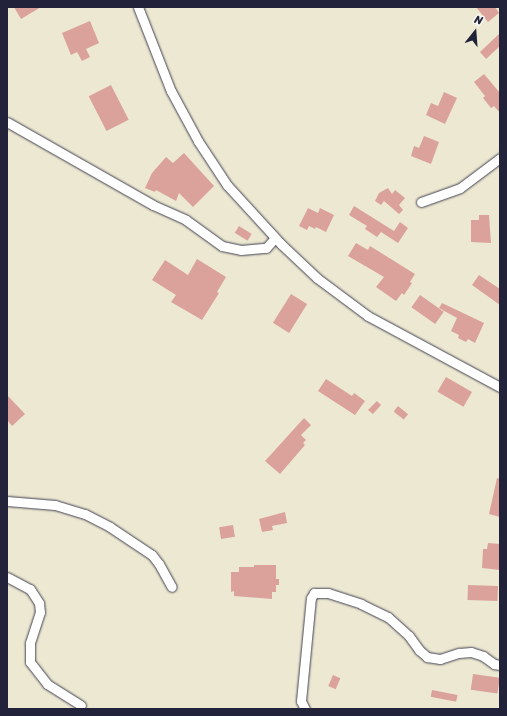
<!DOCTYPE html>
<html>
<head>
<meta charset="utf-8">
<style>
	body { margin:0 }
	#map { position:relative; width:507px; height:716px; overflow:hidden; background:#ede8d1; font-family:Sriracha,sans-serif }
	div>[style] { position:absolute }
	.building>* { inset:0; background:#daa29b; transform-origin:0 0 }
	.roads { filter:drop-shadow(0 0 1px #404052) drop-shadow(0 0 1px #404052) }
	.minor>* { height:9px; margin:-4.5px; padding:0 4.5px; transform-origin:4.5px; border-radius:4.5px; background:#fff }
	span { translate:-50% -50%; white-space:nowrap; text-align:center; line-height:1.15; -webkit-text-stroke:3px #f6f6f2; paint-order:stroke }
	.frame { position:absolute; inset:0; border:8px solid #22223b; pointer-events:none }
	.north { position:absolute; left:455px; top:12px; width:40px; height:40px; -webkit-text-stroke:3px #f6f6f2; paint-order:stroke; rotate:17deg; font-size:11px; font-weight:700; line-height:16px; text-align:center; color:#22223b }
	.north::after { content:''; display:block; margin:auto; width:14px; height:18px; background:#22223b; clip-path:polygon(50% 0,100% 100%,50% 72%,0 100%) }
</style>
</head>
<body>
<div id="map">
	<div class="building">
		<div style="clip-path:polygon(14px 7px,41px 7px,21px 19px)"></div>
		<div style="clip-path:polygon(476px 7px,495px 7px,499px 13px,488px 22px)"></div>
		<div style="clip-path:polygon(90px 21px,99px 43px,86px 49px,90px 57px,82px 61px,77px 52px,71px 55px,62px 33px)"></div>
		<div style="clip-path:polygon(500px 33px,500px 46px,486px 59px,480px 52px)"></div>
		<div style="clip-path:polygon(484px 74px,500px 93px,500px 113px,494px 106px,491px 108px,483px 98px,485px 96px,474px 82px)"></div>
		<div style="left:111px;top:85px;width:39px;height:25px;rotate:63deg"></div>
		<div style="clip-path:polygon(444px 92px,457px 98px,445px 124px,426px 115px,431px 103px,438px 106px)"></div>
		<div style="clip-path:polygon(424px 136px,439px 142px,431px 164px,411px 156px,414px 146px,419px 148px)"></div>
		<div style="clip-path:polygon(184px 153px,214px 186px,193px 207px,179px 193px,176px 201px,156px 190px,155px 192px,145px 188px,152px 173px,166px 157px,173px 163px)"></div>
		<div style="clip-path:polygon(388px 188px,392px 194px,395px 190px,405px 198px,399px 205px,403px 210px,399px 214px,384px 201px,381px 205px,375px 201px,379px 193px)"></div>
		<div style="clip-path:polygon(354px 206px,394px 231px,400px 222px,408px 228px,398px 243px,381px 232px,377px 237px,365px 229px,367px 226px,349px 215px)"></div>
		<div style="clip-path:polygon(308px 208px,318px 213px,320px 208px,334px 215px,326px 232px,316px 227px,315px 229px,309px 226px,307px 230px,299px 226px)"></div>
		<div style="clip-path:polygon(479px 215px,489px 215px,491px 243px,471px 242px,471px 220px,479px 220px)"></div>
		<div style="left:239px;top:226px;width:15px;height:8px;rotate:32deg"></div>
		<div style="clip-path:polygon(356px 243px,368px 250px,370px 246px,415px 274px,410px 282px,412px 283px,404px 295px,402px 293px,396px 301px,376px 287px,384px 277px,348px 256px)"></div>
		<div style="clip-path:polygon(197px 259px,226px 277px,217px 292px,219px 293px,202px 320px,171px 302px,176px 295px,152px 280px,165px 260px,188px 275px)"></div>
		<div style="clip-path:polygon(479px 275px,500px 289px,500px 305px,472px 285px)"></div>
		<div style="left:291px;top:294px;width:19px;height:34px;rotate:32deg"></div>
		<div style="left:420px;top:295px;width:29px;height:15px;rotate:35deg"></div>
		<div style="clip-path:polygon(442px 303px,484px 323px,475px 343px,468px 339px,466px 342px,458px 338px,459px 335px,451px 331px,457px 318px,439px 308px)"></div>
		<div style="left:446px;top:377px;width:30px;height:17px;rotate:30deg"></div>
		<div style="clip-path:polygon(326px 379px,352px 396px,354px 393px,365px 401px,355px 415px,318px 391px)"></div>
		<div style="clip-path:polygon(7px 395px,25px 414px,12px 426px,7px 420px)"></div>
		<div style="clip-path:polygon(377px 401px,381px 405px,373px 414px,368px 410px)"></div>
		<div style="left:398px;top:406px;width:13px;height:7px;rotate:39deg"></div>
		<div style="clip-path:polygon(304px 418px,311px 425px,301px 435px,306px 440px,303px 443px,305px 445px,280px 474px,265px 461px)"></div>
		<div style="clip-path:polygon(497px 478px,500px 479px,500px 517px,489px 514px)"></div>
		<div style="clip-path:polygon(285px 512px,287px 523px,272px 526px,273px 530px,262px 532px,259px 519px)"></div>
		<div style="left:233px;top:525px;width:12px;height:14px;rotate:81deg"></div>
		<div style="clip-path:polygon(488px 543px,500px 544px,500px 570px,482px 568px,483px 549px,487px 549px)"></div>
		<div style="clip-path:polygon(254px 565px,276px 565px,276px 579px,279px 579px,279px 585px,276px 585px,276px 592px,272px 592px,272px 599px,234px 596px,234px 591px,231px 592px,231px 572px,239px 572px,239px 567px,254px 567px)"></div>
		<div style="left:468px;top:585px;width:30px;height:15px;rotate:2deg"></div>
		<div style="left:473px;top:674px;width:27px;height:16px;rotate:8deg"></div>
		<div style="left:333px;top:675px;width:8px;height:12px;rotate:23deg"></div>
		<div style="left:432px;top:690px;width:26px;height:7px;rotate:11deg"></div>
	</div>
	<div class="roads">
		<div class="minor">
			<div style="left:138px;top:7px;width:90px;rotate:68.6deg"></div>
			<div style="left:171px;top:91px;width:57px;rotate:61.6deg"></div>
			<div style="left:198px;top:141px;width:53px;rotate:56.6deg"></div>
			<div style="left:227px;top:185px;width:80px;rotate:47.5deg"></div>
			<div style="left:281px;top:244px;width:50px;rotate:43.4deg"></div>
			<div style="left:317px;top:278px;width:64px;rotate:36.7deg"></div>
			<div style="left:368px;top:316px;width:150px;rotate:28.3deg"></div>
			<div style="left:7px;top:122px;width:168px;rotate:29.6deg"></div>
			<div style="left:153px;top:205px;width:36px;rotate:24deg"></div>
			<div style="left:186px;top:220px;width:44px;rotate:35.8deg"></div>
			<div style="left:222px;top:246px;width:19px;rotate:12deg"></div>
			<div style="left:241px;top:250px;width:25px;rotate:-5deg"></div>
			<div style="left:266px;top:248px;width:13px;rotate:-48deg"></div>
			<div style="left:421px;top:202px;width:41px;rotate:-19.7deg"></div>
			<div style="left:460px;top:188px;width:50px;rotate:-36.9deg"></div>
			<div style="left:7px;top:501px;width:48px;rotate:4.8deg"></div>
			<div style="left:55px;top:505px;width:31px;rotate:17deg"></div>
			<div style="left:85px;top:514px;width:28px;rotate:27deg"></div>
			<div style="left:110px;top:527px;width:50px;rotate:33.7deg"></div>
			<div style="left:152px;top:555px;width:11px;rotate:52deg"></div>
			<div style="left:159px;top:564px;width:26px;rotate:61deg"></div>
			<div style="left:7px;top:577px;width:26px;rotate:28deg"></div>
			<div style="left:30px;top:589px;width:17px;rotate:57deg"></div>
			<div style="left:39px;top:603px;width:9px;rotate:84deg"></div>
			<div style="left:40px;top:612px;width:33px;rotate:108deg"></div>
			<div style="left:30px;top:643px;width:19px;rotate:90deg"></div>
			<div style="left:30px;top:662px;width:28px;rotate:52deg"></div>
			<div style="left:47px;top:684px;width:40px;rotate:32deg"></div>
			<div style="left:305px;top:709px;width:9px;rotate:-117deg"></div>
			<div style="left:301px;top:701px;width:103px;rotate:-84.5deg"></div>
			<div style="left:311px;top:598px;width:6px;rotate:-59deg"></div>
			<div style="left:314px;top:593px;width:14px"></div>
			<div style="left:328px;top:593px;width:35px;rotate:18deg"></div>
			<div style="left:361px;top:604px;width:30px;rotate:26deg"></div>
			<div style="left:388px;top:617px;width:28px;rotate:42deg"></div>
			<div style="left:409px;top:636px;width:17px;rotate:54deg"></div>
			<div style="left:419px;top:650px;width:11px;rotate:41deg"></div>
			<div style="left:427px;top:657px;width:13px;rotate:9deg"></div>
			<div style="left:440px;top:659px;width:20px;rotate:-18deg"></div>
			<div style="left:459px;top:653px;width:12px;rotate:-5deg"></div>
			<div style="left:471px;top:652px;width:13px;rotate:18deg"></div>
			<div style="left:483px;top:656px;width:14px;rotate:36deg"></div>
			<div style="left:494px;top:664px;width:6px;rotate:9deg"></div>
		</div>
	</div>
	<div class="frame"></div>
	<div class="north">N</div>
</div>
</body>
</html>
